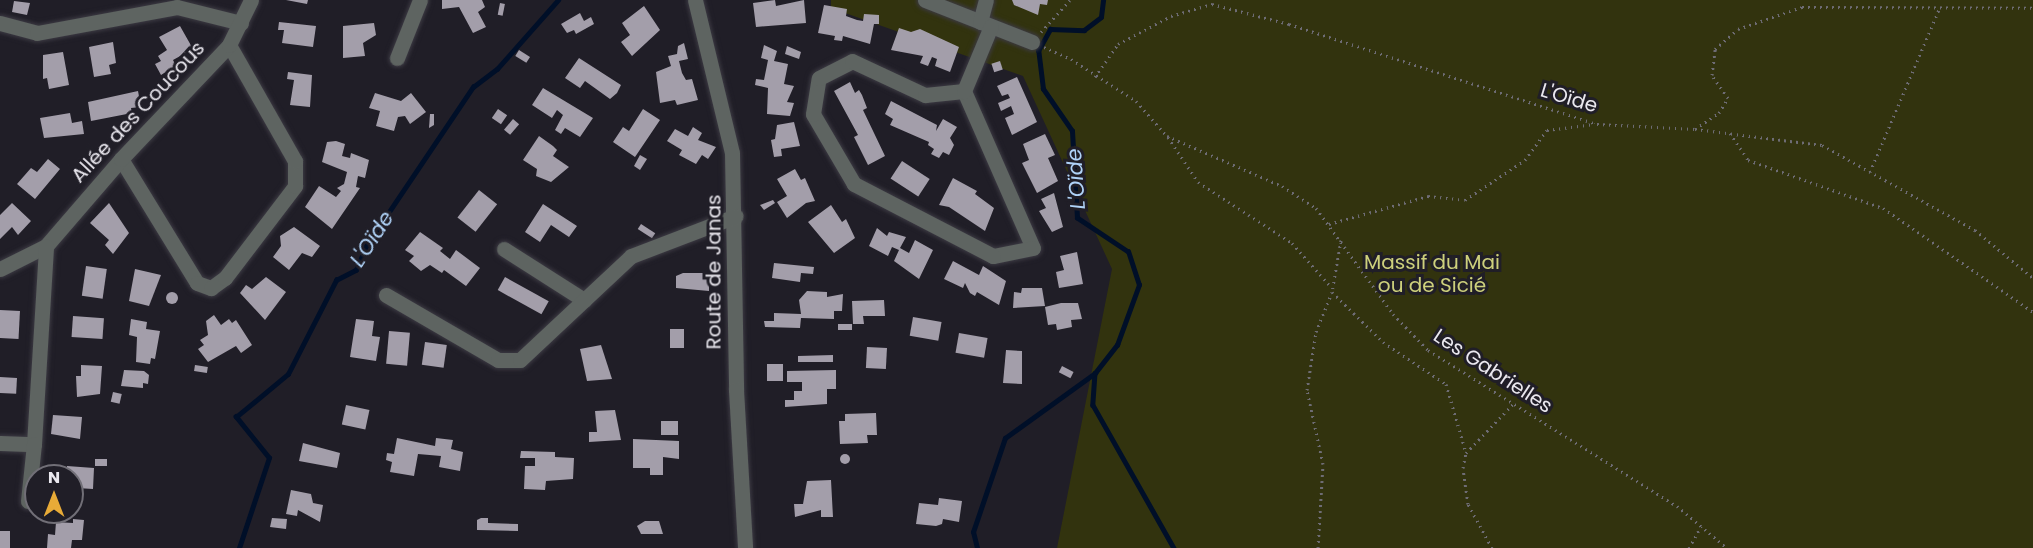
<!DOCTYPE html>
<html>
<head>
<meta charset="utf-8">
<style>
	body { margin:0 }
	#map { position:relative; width:2033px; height:548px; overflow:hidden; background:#201e27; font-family:Poppins,sans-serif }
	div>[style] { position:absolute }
	.green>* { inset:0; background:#32330e }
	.stream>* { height:4.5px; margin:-2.25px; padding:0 2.25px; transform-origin:2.25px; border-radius:2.25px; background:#000f28 }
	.building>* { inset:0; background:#a39eaa; transform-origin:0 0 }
	.round { border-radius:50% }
	.path>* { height:3px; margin-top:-1.5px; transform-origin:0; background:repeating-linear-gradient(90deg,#6e6c74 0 1.5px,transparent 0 6px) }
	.roads { filter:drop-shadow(0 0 2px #3c3a43) drop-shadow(0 0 2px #3c3a43) }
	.minor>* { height:15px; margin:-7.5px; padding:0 7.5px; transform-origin:7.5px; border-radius:7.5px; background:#5e6461 }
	span { translate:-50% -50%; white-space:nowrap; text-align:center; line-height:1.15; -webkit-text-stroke:6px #201e27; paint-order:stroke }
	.street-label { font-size:20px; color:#eae8ef }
	.park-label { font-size:20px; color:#cdd07c }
	.water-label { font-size:21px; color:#b0d3f8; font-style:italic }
	.north { position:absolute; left:24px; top:464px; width:60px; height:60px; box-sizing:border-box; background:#201e27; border:2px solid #716f77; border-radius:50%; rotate:0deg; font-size:16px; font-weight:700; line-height:24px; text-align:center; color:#eae8ef }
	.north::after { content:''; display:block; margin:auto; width:21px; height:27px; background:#e8ab37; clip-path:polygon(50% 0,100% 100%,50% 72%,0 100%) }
</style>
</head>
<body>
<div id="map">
	<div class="green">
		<div style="clip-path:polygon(831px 0,2033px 0,2033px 548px,1057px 548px,1112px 269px,1023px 76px,831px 8px)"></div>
	</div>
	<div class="stream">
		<div style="left:1095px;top:373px;width:32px;rotate:94deg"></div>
		<div style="left:1093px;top:405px;width:164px;rotate:60.5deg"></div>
		<div style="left:239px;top:548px;width:95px;rotate:-71.6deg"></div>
		<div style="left:269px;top:458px;width:53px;rotate:-128.8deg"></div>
		<div style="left:236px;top:417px;width:67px;rotate:-39.6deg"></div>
		<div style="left:288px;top:374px;width:106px;rotate:-62.9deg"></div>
		<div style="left:336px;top:280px;width:22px;rotate:-27deg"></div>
		<div style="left:356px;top:270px;width:26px;rotate:-67deg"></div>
		<div style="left:366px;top:246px;width:192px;rotate:-56.1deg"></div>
		<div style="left:473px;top:87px;width:30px;rotate:-37deg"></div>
		<div style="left:497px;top:69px;width:92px;rotate:-48.5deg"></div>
		<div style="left:977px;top:548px;width:16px;rotate:-104deg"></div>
		<div style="left:973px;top:532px;width:99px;rotate:-71.2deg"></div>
		<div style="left:1005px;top:438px;width:111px;rotate:-35.8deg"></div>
		<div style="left:1095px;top:373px;width:36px;rotate:-52deg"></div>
		<div style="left:1117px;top:345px;width:64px;rotate:-69.9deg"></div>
		<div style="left:1139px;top:285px;width:35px;rotate:-108deg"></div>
		<div style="left:1128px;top:252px;width:61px;rotate:-146.3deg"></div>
		<div style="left:1077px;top:218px;width:87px;rotate:-93.3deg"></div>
		<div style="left:1072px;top:131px;width:51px;rotate:-124.6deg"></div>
		<div style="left:1043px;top:89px;width:38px;rotate:-97deg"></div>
		<div style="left:1038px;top:51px;width:25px;rotate:-61deg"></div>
		<div style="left:1050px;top:29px;width:34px;rotate:2deg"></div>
		<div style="left:1084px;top:30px;width:21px;rotate:-37deg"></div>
		<div style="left:1101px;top:17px;width:17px;rotate:-83deg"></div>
	</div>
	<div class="building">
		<div style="clip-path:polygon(286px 0,308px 0,307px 4px)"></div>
		<div style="clip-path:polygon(442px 0,482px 0,485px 7px,478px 12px,486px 27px,473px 33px,459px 7px,442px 9px)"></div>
		<div style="clip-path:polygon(775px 0,776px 6px,804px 0,806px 23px,756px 27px,753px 3px)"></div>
		<div style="clip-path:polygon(1012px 0,1048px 0,1047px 5px,1040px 4px,1038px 15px,1014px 5px)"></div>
		<div style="clip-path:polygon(14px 1px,30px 3px,27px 15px,12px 12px)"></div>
		<div style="left:500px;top:3px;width:5px;height:12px;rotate:11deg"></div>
		<div style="clip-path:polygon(824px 5px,847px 9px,846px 16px,857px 20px,863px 21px,864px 14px,879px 15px,879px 24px,874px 24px,870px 44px,843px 36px,842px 41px,834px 40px,835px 36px,818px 33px)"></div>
		<div style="clip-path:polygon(644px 6px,660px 30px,632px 56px,621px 42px,630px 35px,622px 23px)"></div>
		<div style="clip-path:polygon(580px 13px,584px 21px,591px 17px,594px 24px,576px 34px,574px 30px,567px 33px,561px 24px)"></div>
		<div style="clip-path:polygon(279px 22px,316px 26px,313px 47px,282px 43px,284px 30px,278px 30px)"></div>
		<div style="clip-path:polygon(374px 23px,376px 35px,363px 43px,365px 56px,343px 58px,343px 26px)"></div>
		<div style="clip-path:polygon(180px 26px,193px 49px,173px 60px,176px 66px,161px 75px,155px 64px,161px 61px,158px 56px,167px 50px,159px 37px)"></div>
		<div style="clip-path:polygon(899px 28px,911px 32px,920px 29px,959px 47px,950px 72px,935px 66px,937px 59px,932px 57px,928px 66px,920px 63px,923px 56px,891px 50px)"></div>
		<div style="clip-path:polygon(113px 42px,116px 63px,109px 65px,111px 74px,94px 77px,89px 47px)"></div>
		<div style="clip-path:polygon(684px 43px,688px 59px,679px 61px,682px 73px,686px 80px,692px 79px,698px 100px,677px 105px,675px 100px,660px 103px,656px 72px,671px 66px,668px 56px,677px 54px,678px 46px)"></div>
		<div style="clip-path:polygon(764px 45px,777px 51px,774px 61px,788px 64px,784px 84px,794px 86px,787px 102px,794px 103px,790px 116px,767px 114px,768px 88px,755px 85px,756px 79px,764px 80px,768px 60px,761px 58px)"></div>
		<div style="clip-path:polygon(787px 46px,801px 52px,799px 59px,785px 54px)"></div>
		<div style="left:519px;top:50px;width:13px;height:7px;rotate:32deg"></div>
		<div style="clip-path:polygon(63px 52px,69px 85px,49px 89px,47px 78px,43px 79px,43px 55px)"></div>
		<div style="clip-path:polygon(579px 58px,621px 85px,617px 93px,610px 99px,585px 81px,580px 88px,565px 78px)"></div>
		<div style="left:1000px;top:61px;width:9px;height:9px;rotate:72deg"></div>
		<div style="clip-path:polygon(288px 72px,312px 75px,310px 107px,290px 105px,294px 80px,287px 79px)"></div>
		<div style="clip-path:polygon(1017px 77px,1037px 122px,1012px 135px,1005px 118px,1014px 114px,1011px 106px,1001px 111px,998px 103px,1010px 98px,1008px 94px,1002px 96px,997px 86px)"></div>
		<div style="clip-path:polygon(850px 82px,855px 93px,859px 90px,862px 95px,867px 108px,863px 110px,885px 156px,868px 165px,854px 137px,858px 135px,834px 91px)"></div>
		<div style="clip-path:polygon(543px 88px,593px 118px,580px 137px,565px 128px,561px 134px,555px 130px,563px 115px,557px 110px,552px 118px,532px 105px)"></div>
		<div style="clip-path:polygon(138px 91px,141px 107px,131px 108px,132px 113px,91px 121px,88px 102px)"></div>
		<div style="clip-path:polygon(375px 93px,401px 101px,411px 93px,426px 112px,410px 124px,405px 116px,398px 117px,394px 131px,376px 126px,380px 111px,369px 108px)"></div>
		<div style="clip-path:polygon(891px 101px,937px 125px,936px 131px,943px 119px,957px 127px,950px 138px,954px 145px,949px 155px,943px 152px,939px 158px,931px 154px,934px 149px,928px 145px,929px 142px,890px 125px,893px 119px,885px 114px)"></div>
		<div style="left:498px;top:109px;width:11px;height:11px;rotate:34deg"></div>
		<div style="clip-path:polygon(643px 109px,660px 120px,635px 157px,613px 142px,623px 127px,629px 131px)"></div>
		<div style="clip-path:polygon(70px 113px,72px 123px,82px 121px,84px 134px,44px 138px,40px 118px)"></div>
		<div style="clip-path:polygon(430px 114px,434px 114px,434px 125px,429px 128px)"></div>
		<div style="left:513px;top:119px;width:8px;height:14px;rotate:40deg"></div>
		<div style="clip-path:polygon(794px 122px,800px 146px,781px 149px,782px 156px,774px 157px,771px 140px,775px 139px,777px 125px)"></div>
		<div style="clip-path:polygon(693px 127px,702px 133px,698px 140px,716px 147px,708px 159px,702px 155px,696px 164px,679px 155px,682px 150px,667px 141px,675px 129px,688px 136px)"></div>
		<div style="clip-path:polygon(1045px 134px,1055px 155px,1048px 158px,1058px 181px,1037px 193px,1022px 163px,1029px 160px,1023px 144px)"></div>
		<div style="clip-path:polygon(539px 136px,553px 146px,557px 150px,553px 156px,569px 167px,551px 182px,536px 176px,537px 169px,523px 160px)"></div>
		<div style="clip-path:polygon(336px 141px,345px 144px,342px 156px,350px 158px,351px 153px,369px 160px,365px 178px,358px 176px,356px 187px,360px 188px,332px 229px,305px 207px,319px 186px,336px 197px,341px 191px,337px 188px,344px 184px,347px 172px,322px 162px,327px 142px)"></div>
		<div style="clip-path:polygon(640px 155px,647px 159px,640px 170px,634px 166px)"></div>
		<div style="clip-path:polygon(48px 159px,60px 169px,35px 199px,17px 184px,31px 168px,37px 172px)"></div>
		<div style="left:902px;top:161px;width:33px;height:21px;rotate:33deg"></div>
		<div style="clip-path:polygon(795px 169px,801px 180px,805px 178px,815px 201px,806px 203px,787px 218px,777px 202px,787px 196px,777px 179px)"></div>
		<div style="clip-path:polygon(953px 178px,977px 191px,975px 194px,994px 208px,985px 231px,949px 207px,939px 205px)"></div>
		<div style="left:479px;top:190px;width:23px;height:35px;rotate:38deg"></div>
		<div style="clip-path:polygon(1054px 193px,1063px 227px,1052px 232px,1039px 211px,1046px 208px,1041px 199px)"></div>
		<div style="clip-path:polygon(773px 200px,775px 203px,764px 210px,760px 205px)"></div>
		<div style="clip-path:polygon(12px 203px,31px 221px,18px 235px,12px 227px,0 239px,0 215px)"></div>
		<div style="clip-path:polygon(109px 203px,129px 233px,113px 254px,105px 245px,109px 240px,90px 223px)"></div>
		<div style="clip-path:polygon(543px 204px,577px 226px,569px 237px,551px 225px,540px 242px,525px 232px)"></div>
		<div style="clip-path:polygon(831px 205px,842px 222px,846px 219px,855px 238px,834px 253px,808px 222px)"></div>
		<div style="left:641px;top:224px;width:17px;height:6px;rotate:33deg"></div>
		<div style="clip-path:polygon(294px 227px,320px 246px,312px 257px,302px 253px,289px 270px,273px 257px,281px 246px,280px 236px)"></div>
		<div style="clip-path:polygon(877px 228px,887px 236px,889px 232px,906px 237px,900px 248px,909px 253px,915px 240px,933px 250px,919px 279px,894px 261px,899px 250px,892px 247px,888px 256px,869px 246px)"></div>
		<div style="clip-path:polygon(420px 232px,443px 248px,440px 251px,450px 259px,456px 250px,480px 268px,466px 286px,444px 270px,442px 273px,430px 265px,421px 271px,409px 261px,414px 256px,405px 250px)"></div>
		<div style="clip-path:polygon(1077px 252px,1083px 284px,1059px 288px,1056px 272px,1064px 270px,1060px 256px)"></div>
		<div style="clip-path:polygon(953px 261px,979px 275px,983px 266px,1006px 281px,999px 305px,977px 292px,975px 296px,970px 293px,965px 283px,963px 288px,944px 279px)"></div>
		<div style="clip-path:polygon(774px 263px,814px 267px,813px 274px,801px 273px,800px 282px,772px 278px)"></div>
		<div style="left:86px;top:266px;width:21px;height:30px;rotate:8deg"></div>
		<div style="clip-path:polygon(135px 269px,161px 275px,149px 306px,129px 301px)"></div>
		<div style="clip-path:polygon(683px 273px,709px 273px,709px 291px,676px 288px,676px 276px)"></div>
		<div style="clip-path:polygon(266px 277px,286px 292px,265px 320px,240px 293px,246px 285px,252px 289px)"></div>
		<div style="left:505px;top:277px;width:50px;height:15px;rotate:29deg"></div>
		<div style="clip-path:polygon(1022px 288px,1042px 288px,1045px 306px,1013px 308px,1014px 292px,1021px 293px)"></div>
		<div style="clip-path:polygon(807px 291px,827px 292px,827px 297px,843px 294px,842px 311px,834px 311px,834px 319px,801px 318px,800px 328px,765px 327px,764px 321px,774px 321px,774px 313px,801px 314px,799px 300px)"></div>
		<div class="round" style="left:166px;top:292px;width:12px;height:12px"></div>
		<div style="clip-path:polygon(884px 300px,885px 316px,863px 316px,864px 324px,853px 324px,852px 301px)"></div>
		<div style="clip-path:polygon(1061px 303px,1078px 303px,1082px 319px,1071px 320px,1072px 327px,1057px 330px,1056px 324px,1048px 325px,1045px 307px)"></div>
		<div style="left:0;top:310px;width:20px;height:28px;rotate:3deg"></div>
		<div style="clip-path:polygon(214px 315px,221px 325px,229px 319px,232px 323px,236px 320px,252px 345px,241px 353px,236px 346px,208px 362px,198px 349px,204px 345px,200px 340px,208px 335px,206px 321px)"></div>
		<div style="left:73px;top:316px;width:31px;height:21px;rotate:4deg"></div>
		<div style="left:913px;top:317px;width:29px;height:19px;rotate:10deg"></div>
		<div style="clip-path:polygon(131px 319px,147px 322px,146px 329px,160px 331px,155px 359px,151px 358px,150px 364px,136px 362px,137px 337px,129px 335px)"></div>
		<div style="clip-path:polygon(356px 319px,374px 321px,372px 336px,380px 337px,376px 361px,350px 357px)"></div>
		<div style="left:838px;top:324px;width:14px;height:6px"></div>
		<div style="left:670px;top:329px;width:14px;height:19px"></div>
		<div style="left:389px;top:331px;width:21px;height:33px;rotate:5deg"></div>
		<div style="left:959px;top:333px;width:29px;height:20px;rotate:10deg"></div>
		<div style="left:425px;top:342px;width:22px;height:23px;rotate:8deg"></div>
		<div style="clip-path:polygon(601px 345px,612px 379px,587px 381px,580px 349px)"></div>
		<div style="left:867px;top:347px;width:20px;height:21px;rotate:3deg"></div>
		<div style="clip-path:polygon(1006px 350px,1022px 351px,1022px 384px,1003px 383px)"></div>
		<div style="clip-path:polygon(833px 355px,833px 362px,798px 362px,798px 356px)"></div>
		<div style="left:767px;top:364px;width:16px;height:17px"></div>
		<div style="clip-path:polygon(81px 365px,102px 366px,100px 394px,77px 397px,76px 376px,81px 376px)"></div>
		<div style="left:195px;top:365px;width:13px;height:6px;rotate:9deg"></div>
		<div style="left:1062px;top:366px;width:13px;height:7px;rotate:27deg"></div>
		<div style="clip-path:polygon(124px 370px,144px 371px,149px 375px,148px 384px,143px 383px,143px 388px,121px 386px)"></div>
		<div style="clip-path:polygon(836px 370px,836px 389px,827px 389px,827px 404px,785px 407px,785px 400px,794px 400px,794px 391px,802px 391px,802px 382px,787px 382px,787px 371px)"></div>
		<div style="left:0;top:377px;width:17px;height:16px;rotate:3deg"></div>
		<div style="left:113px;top:392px;width:9px;height:10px;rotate:13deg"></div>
		<div style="left:346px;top:405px;width:24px;height:20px;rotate:12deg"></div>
		<div style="clip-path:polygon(615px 410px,621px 440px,589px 442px,589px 432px,597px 432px,595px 411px)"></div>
		<div style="clip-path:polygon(876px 413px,877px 435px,867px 435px,868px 443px,840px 444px,839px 421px,845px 421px,845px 414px)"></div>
		<div style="clip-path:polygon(53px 415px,82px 417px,80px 439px,51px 434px)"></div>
		<div style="left:661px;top:421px;width:17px;height:14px"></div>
		<div style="clip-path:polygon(397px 438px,435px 446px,436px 438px,453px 440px,451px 449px,463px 452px,460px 471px,439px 467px,441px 456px,418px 454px,414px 476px,390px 472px,392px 462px,386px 460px,387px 453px,394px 454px)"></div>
		<div style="clip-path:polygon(633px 439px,679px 441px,679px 459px,663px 457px,663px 475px,650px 475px,650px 468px,633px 468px)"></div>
		<div style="clip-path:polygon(303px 443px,340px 453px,337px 468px,299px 461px)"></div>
		<div style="clip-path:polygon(521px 451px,555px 452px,555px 457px,574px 458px,573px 479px,546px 481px,545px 490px,524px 489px,525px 466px,535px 466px,535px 458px,520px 458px)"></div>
		<div class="round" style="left:840px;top:454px;width:10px;height:10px"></div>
		<div style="left:95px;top:459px;width:12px;height:7px"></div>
		<div style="clip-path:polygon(67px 466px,94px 468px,93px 489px,77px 488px,76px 495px,72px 495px,72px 476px,66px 476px)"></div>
		<div style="clip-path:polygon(831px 480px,833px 517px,821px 517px,821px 510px,795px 517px,794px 504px,803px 504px,807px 481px)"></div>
		<div style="clip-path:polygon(291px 490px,311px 494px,313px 503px,323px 505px,320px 522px,298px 510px,297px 516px,286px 514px)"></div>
		<div style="clip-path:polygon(939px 498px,962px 501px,959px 522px,943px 519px,942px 524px,936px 526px,916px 524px,919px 503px,938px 505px)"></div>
		<div style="clip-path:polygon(272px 518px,287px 519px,286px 529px,270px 527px)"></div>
		<div style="clip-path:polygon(481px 518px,488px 518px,488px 523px,518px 524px,518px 531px,477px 530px,477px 520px)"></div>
		<div style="clip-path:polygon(73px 519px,84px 520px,82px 540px,72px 540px,71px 548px,47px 548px,48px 534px,55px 535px,56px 522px,73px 523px)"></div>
		<div style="clip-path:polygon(645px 521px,659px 521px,663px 534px,641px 534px,637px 526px)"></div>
		<div style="left:0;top:531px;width:10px;height:17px"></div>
	</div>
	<div class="path">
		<div style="left:1041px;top:32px;width:43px;rotate:-47.8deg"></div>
		<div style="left:1044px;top:47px;width:30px;rotate:24deg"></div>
		<div style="left:1071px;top:59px;width:77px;rotate:32.9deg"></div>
		<div style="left:1136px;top:101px;width:47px;rotate:48.5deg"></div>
		<div style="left:1167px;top:136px;width:125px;rotate:23.5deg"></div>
		<div style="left:1282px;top:186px;width:40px;rotate:32.9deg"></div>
		<div style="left:1316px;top:208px;width:131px;rotate:54deg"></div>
		<div style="left:1393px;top:314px;width:50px;rotate:45.8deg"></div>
		<div style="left:1428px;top:350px;width:294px;rotate:32.1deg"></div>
		<div style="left:1677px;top:506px;width:65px;rotate:40deg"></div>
		<div style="left:1095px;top:77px;width:40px;rotate:-55.1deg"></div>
		<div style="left:1118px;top:44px;width:60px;rotate:-27.8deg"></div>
		<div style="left:1171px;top:16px;width:43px;rotate:-16.3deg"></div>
		<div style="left:1212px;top:4px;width:80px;rotate:14.6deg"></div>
		<div style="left:1289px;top:24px;width:324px;rotate:18deg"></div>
		<div style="left:1597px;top:124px;width:98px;rotate:2.9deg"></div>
		<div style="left:1695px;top:129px;width:128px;rotate:7.2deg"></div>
		<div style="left:1822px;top:145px;width:175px;rotate:29.1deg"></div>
		<div style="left:1975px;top:230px;width:75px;rotate:39.6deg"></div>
		<div style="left:1695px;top:129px;width:29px;rotate:-34deg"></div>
		<div style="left:1719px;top:113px;width:17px;rotate:-59deg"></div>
		<div style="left:1728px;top:98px;width:28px;rotate:-125deg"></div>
		<div style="left:1712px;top:75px;width:26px;rotate:-83deg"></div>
		<div style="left:1715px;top:49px;width:30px;rotate:-41deg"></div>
		<div style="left:1738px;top:29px;width:68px;rotate:-19deg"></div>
		<div style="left:1802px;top:7px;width:231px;rotate:0.2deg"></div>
		<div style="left:1730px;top:133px;width:32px;rotate:56deg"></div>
		<div style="left:1748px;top:160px;width:143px;rotate:19.6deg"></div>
		<div style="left:1883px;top:208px;width:183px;rotate:34.7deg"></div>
		<div style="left:1168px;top:137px;width:54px;rotate:56.3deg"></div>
		<div style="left:1198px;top:182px;width:112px;rotate:33deg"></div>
		<div style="left:1292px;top:243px;width:59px;rotate:48.4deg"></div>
		<div style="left:1870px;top:172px;width:179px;rotate:-67deg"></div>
		<div style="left:1329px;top:224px;width:103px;rotate:-15.8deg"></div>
		<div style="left:1428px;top:196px;width:37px;rotate:6deg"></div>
		<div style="left:1465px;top:200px;width:72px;rotate:-33.7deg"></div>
		<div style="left:1525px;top:160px;width:37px;rotate:-54deg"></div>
		<div style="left:1547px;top:130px;width:48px;rotate:-7.1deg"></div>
		<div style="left:1341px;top:240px;width:53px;rotate:99.8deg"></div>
		<div style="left:1332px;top:292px;width:71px;rotate:44.4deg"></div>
		<div style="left:1383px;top:342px;width:76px;rotate:33.7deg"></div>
		<div style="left:1446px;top:384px;width:72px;rotate:73.8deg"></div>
		<div style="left:1318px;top:548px;width:84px;rotate:-86.6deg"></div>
		<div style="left:1323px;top:464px;width:76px;rotate:-102.2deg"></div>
		<div style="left:1307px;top:390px;width:59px;rotate:-81.2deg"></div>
		<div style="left:1316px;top:332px;width:43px;rotate:-68.2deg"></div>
		<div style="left:1492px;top:548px;width:50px;rotate:-118.6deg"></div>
		<div style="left:1468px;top:504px;width:36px;rotate:-98deg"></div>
		<div style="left:1463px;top:468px;width:15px;rotate:-79deg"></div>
		<div style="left:1466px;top:453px;width:69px;rotate:-46.2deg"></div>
		<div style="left:1689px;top:548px;width:25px;rotate:-61deg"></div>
	</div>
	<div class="roads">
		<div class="minor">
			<div style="left:695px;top:0;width:157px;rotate:76.4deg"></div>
			<div style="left:732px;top:153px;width:237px;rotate:89deg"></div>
			<div style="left:736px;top:390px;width:158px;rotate:86.7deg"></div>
			<div style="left:925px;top:0;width:115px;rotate:21.4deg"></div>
			<div style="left:980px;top:22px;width:23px;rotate:-75deg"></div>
			<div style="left:0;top:23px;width:38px;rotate:15deg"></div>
			<div style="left:37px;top:33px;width:142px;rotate:-10.5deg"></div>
			<div style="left:177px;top:7px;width:66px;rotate:14deg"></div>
			<div style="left:397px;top:58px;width:62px;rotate:-68.4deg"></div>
			<div style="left:964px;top:91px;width:171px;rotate:66.3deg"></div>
			<div style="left:1033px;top:248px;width:41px;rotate:168.7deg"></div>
			<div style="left:993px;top:256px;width:157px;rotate:-152.6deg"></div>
			<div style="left:854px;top:184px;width:81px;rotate:-120.4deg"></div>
			<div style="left:813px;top:114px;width:36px;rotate:-81deg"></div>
			<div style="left:819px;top:78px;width:37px;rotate:-27deg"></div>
			<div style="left:852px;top:61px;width:81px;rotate:25deg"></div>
			<div style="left:925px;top:95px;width:39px;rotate:-6deg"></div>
			<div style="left:964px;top:91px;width:70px;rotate:-67.4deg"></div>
			<div style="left:121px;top:159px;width:145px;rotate:58.5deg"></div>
			<div style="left:197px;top:283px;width:15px;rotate:20deg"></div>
			<div style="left:211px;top:288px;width:17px;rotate:-36deg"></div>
			<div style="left:225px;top:278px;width:116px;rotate:-52.7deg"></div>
			<div style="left:295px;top:186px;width:25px;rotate:-90deg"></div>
			<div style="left:295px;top:161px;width:133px;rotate:-119.6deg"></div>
			<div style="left:504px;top:249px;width:95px;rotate:32.5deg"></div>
			<div style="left:0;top:269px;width:51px;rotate:-26.6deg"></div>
			<div style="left:46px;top:246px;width:115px;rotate:-49.2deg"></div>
			<div style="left:121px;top:159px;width:157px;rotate:-46.5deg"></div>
			<div style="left:229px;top:45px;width:50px;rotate:-63.9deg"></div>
			<div style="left:386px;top:295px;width:129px;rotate:30.1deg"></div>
			<div style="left:498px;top:360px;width:22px"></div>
			<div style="left:520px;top:360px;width:152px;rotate:-43.1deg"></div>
			<div style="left:631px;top:256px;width:112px;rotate:-20.9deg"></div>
			<div style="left:0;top:443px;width:34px;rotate:2deg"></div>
			<div style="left:34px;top:444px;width:198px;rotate:-86.5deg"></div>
			<div style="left:28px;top:501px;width:57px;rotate:-84deg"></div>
		</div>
	</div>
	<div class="street-label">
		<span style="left:1569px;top:98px;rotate:17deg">L'Oïde</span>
		<span style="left:138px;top:112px;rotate:-47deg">Allée des Coucous</span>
		<span style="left:714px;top:272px;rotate:-90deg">Route de Janas</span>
		<span style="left:1493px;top:371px;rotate:33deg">Les Gabrielles</span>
	</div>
	<div class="park-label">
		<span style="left:1432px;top:274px">Massif du Mai<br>ou de Sicié</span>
	</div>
	<div class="water-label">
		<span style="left:1076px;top:179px;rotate:-94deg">L'Oïde</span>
		<span style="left:372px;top:239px;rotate:-57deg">L'Oïde</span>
	</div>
	<div class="north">N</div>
</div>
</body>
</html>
